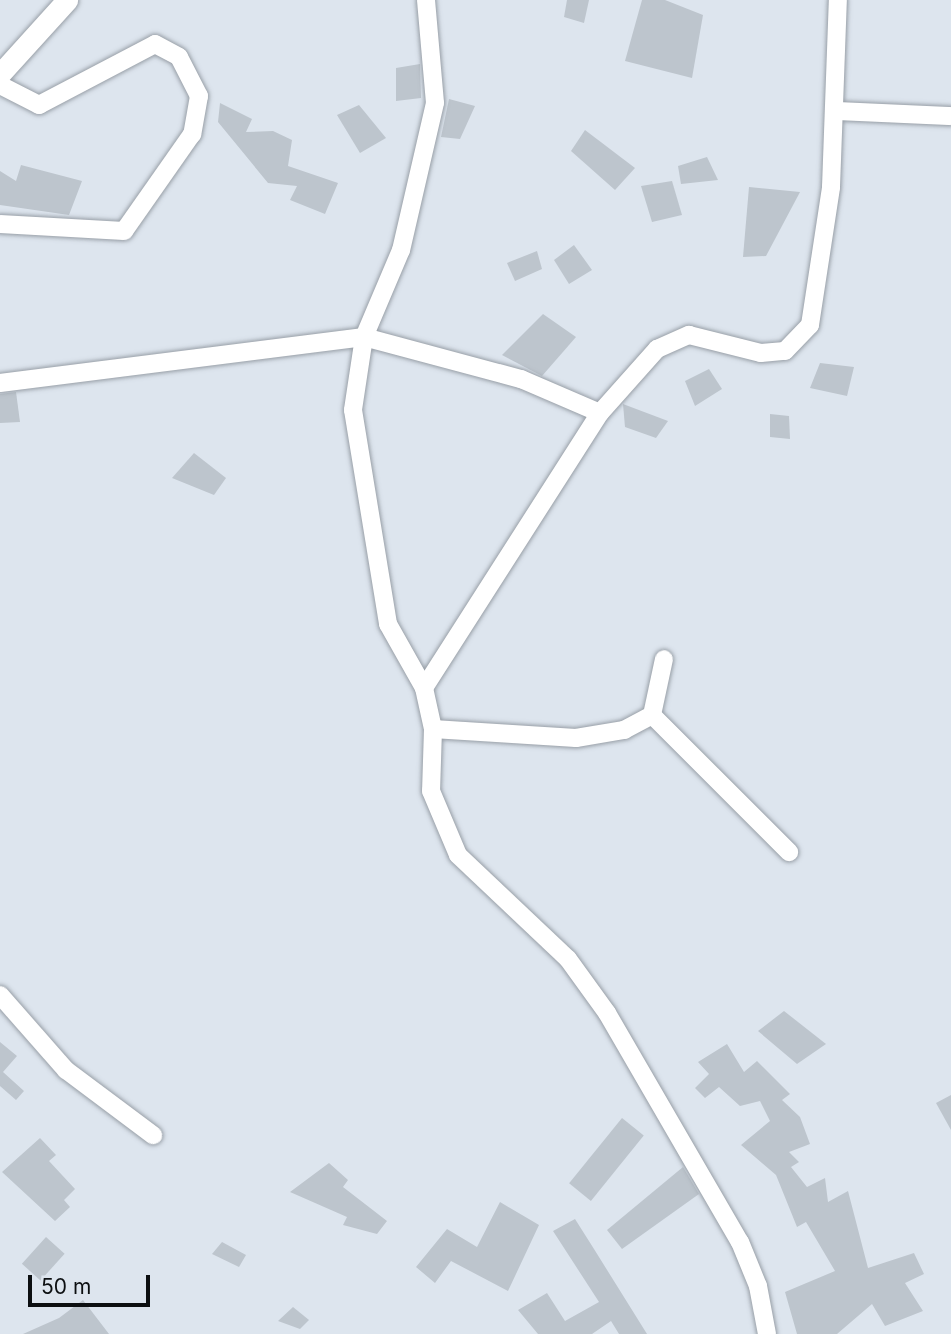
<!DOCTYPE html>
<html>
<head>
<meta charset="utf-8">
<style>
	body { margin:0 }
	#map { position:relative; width:951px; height:1334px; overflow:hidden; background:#dde5ee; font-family:Inter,sans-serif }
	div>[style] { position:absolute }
	.building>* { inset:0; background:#bdc5cd; transform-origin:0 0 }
	.roads { filter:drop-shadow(0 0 2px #989fa7) drop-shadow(0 0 2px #989fa7) }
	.minor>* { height:18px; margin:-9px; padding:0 9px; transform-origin:9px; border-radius:9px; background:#fff }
	.tertiary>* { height:21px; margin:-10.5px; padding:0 10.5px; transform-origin:10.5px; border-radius:10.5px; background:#fff }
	span { translate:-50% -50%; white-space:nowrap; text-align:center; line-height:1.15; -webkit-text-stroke:7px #dde5ee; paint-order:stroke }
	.scale { position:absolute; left:28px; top:1275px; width:122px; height:32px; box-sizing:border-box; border:4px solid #0c0f11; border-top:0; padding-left:9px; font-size:21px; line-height:24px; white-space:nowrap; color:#0c0f11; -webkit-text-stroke:5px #dde5ee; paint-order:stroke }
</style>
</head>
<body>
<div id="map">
	<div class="building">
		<div style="clip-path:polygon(567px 0,589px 0,584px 23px,564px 17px)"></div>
		<div style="clip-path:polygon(642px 0,665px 0,703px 15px,692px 78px,625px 61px)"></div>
		<div style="clip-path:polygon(420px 64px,421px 98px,396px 101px,396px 68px)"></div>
		<div style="clip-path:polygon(449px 99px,475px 106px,460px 139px,441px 137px)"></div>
		<div style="clip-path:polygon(220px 103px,252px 119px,246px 132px,273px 131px,292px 140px,288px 166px,338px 183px,325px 214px,290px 200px,297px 186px,268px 183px,218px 122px)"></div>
		<div style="clip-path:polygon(359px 105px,386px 138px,360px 153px,337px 115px)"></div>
		<div style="clip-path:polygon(585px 130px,635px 168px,615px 190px,571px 151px)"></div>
		<div style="clip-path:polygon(707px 157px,718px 180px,681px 184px,678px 166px)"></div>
		<div style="clip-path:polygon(21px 165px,82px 181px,69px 215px,0 205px,0 171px,16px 181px)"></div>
		<div style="clip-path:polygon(672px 181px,682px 215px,652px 222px,641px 186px)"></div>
		<div style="clip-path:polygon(749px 187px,800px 192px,766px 256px,743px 257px)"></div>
		<div style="clip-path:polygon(574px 245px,592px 270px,569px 284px,554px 260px)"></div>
		<div style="clip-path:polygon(537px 251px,542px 269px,515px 281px,507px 263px)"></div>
		<div style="clip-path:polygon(543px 314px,576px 337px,542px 376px,502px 355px)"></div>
		<div style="clip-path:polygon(820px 363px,854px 367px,847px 396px,810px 388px)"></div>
		<div style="clip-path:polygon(709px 369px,722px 389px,695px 406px,685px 381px)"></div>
		<div style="clip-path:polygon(16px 392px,20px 422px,0 423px,0 394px)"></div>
		<div style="clip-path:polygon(623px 404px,668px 421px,656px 438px,625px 427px)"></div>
		<div style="clip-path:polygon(770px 414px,789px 416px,790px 439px,770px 437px)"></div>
		<div style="clip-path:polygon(194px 453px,226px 478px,214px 495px,172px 478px)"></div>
		<div style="clip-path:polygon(784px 1011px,826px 1044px,797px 1064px,758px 1031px)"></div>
		<div style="clip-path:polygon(0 1042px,17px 1056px,3px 1072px,24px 1091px,16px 1100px,0 1086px)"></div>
		<div style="clip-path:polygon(727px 1044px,744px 1072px,757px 1061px,790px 1094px,782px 1100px,800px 1117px,810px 1144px,789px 1152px,799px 1162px,791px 1167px,807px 1187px,825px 1178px,828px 1202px,848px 1191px,868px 1268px,914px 1253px,924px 1274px,905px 1283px,923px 1311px,885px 1326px,872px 1304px,837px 1334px,797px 1334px,785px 1292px,835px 1271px,806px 1222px,797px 1227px,776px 1175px,741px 1145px,770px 1121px,760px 1101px,740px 1106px,719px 1087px,705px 1098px,695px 1088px,709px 1074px,698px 1062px)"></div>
		<div style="clip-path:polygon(951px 1095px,951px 1130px,936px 1103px)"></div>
		<div style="left:622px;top:1118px;width:28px;height:84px;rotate:39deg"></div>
		<div style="clip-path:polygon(40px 1138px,56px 1155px,49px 1161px,75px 1189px,64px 1200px,70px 1207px,55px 1221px,2px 1172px)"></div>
		<div style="clip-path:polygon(329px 1163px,348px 1180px,343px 1187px,387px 1221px,377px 1234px,343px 1225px,347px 1217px,290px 1192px)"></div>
		<div style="clip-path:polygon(683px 1167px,699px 1194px,622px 1249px,607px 1230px)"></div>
		<div style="clip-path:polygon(500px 1202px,539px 1225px,508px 1291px,451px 1261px,435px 1283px,416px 1267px,447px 1229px,477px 1247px)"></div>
		<div style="clip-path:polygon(575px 1219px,594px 1249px,647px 1334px,619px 1334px,611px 1321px,592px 1334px,538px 1334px,518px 1310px,547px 1293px,565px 1321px,599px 1302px,553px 1231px)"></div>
		<div style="left:46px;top:1237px;width:25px;height:36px;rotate:42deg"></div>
		<div style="clip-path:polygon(222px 1242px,246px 1255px,239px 1267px,212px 1254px)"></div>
		<div style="clip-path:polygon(83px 1300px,109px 1334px,23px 1334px,59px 1318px)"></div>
		<div style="clip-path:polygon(293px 1307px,309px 1320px,300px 1329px,278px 1321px)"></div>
	</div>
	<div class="roads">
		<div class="minor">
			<div style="left:426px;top:0;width:103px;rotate:85deg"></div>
			<div style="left:435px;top:103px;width:151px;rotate:103deg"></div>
			<div style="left:401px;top:250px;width:95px;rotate:113deg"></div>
			<div style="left:364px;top:337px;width:74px;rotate:98.6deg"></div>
			<div style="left:353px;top:410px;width:217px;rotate:80.7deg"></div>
			<div style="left:388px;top:624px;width:73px;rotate:60.6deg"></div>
			<div style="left:424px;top:688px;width:42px;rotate:77.6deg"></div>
			<div style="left:433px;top:729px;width:62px;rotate:91.8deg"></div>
			<div style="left:431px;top:791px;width:69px;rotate:67.1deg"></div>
			<div style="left:458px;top:855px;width:151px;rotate:43.4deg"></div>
			<div style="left:568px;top:959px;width:67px;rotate:54.2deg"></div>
			<div style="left:607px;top:1013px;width:265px;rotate:59.9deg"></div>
			<div style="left:740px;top:1242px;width:48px;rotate:67.8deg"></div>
			<div style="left:758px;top:1286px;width:49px;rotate:79.4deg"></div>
			<div style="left:0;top:85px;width:44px;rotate:27.1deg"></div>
			<div style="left:39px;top:105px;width:131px;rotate:-27.7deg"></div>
			<div style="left:155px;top:44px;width:27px;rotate:28deg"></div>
			<div style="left:179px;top:57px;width:44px;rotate:62.9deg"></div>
			<div style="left:199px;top:96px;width:39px;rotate:100deg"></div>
			<div style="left:192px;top:134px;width:118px;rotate:125deg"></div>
			<div style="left:124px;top:231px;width:124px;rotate:-176.8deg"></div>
			<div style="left:835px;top:111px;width:116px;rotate:2.5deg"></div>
			<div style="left:0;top:383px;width:367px;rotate:-7.2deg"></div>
			<div style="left:364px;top:337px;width:163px;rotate:15deg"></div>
			<div style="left:521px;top:379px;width:86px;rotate:23.3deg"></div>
			<div style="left:424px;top:688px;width:326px;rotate:-57.4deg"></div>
			<div style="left:600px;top:413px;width:86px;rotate:-48.3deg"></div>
			<div style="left:657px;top:349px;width:35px;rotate:-24deg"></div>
			<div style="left:689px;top:335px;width:74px;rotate:14deg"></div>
			<div style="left:761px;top:353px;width:24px;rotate:-5deg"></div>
			<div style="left:785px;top:351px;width:36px;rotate:-46deg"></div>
			<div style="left:810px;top:325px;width:140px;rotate:-81.3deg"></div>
			<div style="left:831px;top:187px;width:187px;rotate:-87.9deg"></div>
			<div style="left:652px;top:715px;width:194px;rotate:45deg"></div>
			<div style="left:433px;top:729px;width:143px;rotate:3.6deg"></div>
			<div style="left:576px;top:738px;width:49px;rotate:-9.5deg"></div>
			<div style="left:624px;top:730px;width:32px;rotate:-28deg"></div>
			<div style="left:652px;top:715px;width:57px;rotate:-77.9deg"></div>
			<div style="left:0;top:995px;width:100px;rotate:48.7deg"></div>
			<div style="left:66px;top:1070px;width:109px;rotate:36.8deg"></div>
		</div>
		<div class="tertiary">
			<div style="left:0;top:74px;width:100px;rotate:-47.8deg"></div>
		</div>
	</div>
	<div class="scale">50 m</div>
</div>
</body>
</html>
